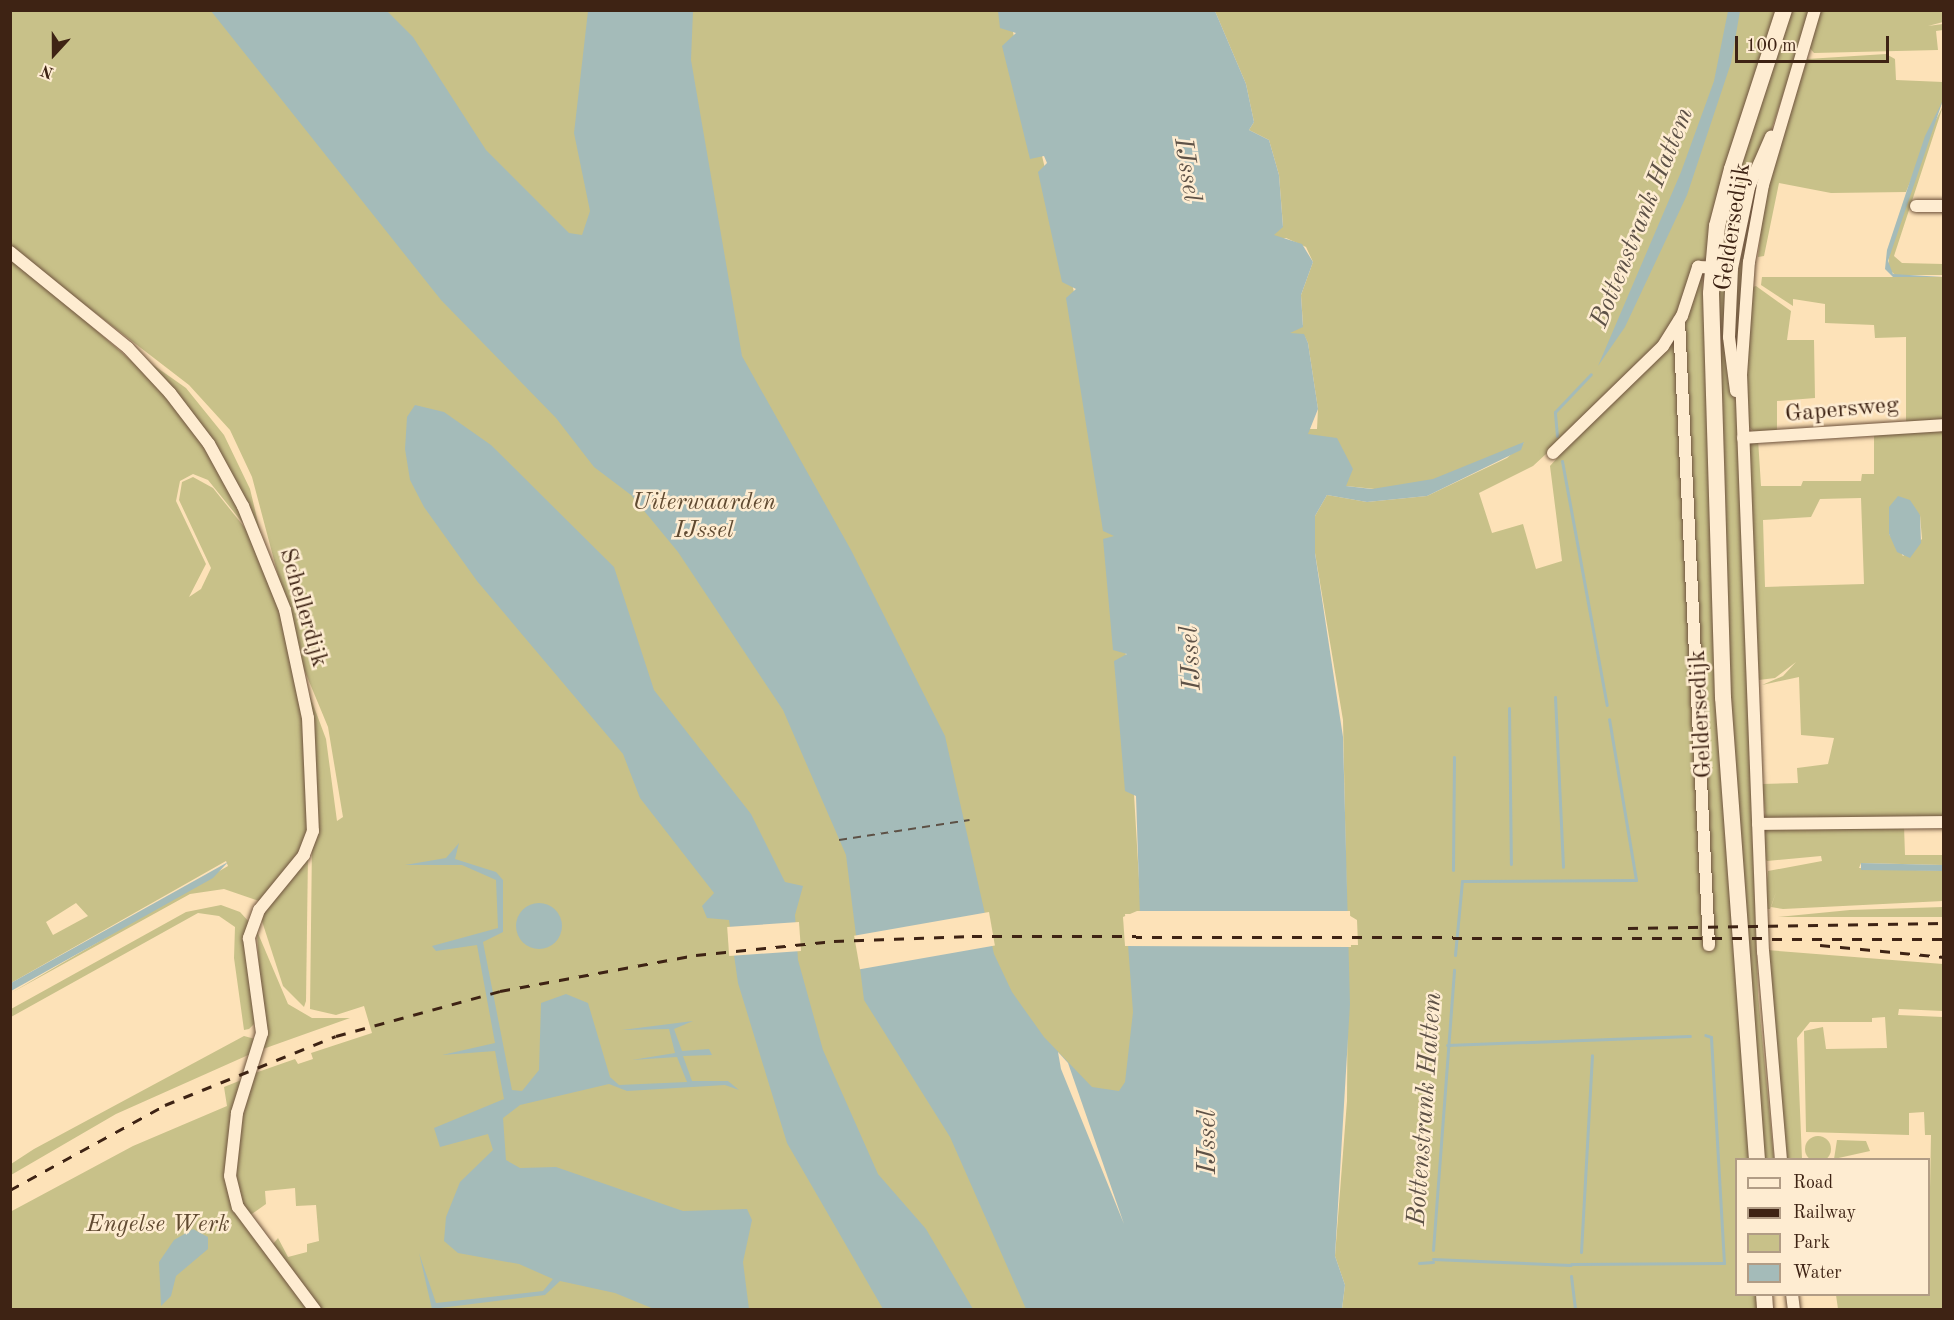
<!DOCTYPE html>
<html>
<head>
<meta charset="utf-8">
<style>
	body { margin:0 }
	#map { position:relative; width:1954px; height:1320px; overflow:hidden; background:#fde2b8; font-family:"Old Standard TT",serif }
	div>[style] { position:absolute }
	.green>* { inset:0; background:#c8c189 }
	.round { border-radius:50% }
	.water>* { inset:0; background:#a4bbb9 }
	.pier>* { inset:0; background:#fde2b8; transform-origin:0 0 }
	.stream>* { height:3px; margin:-1.5px; padding:0 1.5px; transform-origin:1.5px; border-radius:1.5px; background:#a4bbb9 }
	.ferry>* { height:1.5px; margin-top:-0.75px; transform-origin:0; background:repeating-linear-gradient(90deg,#5d5146 0 8px,transparent 0 14px) }
	.roads { filter:drop-shadow(0 0 2px #6e533d) drop-shadow(0 0 2px #6e533d) }
	.street>* { height:12px; margin:-6px; padding:0 6px; transform-origin:6px; border-radius:6px; background:#feecd1 }
	.secondary>* { height:16px; margin:-8px; padding:0 8px; transform-origin:8px; border-radius:8px; background:#feecd1 }
	.rail>* { height:3px; margin-top:-1.5px; transform-origin:0; background:repeating-linear-gradient(90deg,#3e2314 0 10px,transparent 0 20px) }
	span { translate:-50% -50%; white-space:nowrap; text-align:center; line-height:1.15; -webkit-text-stroke:5px #feecd1; paint-order:stroke }
	.street-label { font-size:24px; color:#3e2314 }
	.park-label { font-size:24px; color:#604a31; font-style:italic }
	.water-label { font-size:26px; color:#5d5146; font-style:italic }
	.frame { position:absolute; inset:0; border:12px solid #3e2314; pointer-events:none }
	.legend { position:absolute; left:1735px; top:1158px; width:195px; height:138px; box-sizing:border-box; background:#feecd1; border:2px solid #b19c85; margin:0; padding:8px 10px; list-style:none; font-size:18px; color:#3e2314 }
	.legend li { display:flex; align-items:center; gap:12px; height:30px }
	.legend b { width:30px; border:2px solid #b19c85 }
	.north { position:absolute; left:24px; top:24px; width:60px; height:60px; -webkit-text-stroke:4px #feecd1; paint-order:stroke; rotate:201deg; font-size:16px; font-weight:700; line-height:24px; text-align:center; color:#3e2314 }
	.north::after { content:''; display:block; margin:auto; width:21px; height:27px; background:#3e2314; clip-path:polygon(50% 0,100% 100%,50% 72%,0 100%) }
	.scale { position:absolute; left:1735px; top:36px; width:154px; height:27px; box-sizing:border-box; border:3px solid #3e2314; border-top:0; padding-left:8px; font-size:18px; line-height:21px; white-space:nowrap; color:#3e2314; -webkit-text-stroke:4px #feecd1; paint-order:stroke }
</style>
</head>
<body>
<div id="map">
	<div class="green">
		<div style="clip-path:polygon(evenodd,11px 11px,1008px 11px,1074px 292px,1114px 535px,1126px 657px,1141px 914px,1125px 914px,1128px 946px,1142px 947px,1126px 1309px,11px 1309px,10px 1212px,133px 1146px,227px 1106px,224px 1087px,244px 1079px,248px 1096px,255px 1073px,295px 1059px,298px 1064px,313px 1059px,311px 1053px,372px 1033px,364px 1006px,336px 1015px,310px 1009px,312px 843px,305px 683px,326px 739px,337px 821px,343px 817px,328px 727px,301px 662px,252px 477px,230px 430px,189px 385px,11px 248px,11px 11px,295px 1188px,296px 1206px,316px 1205px,319px 1241px,307px 1244px,307px 1252px,288px 1257px,278px 1238px,273px 1244px,249px 1216px,266px 1204px,265px 1191px,295px 1188px)"></div>
		<div style="clip-path:polygon(evenodd,1215px 11px,1778px 11px,1720px 190px,1708px 259px,1695px 264px,1689px 277px,1688px 306px,1702px 273px,1721px 740px,1752px 1159px,1736px 1160px,1736px 1294px,1758px 1295px,1760px 1309px,1342px 1309px,1345px 1285px,1335px 1256px,1347px 1101px,1348px 945px,1358px 945px,1357px 920px,1347px 914px,1343px 720px,1315px 553px,1315px 516px,1327px 495px,1367px 502px,1427px 496px,1507px 458px,1524px 443px,1474px 472px,1394px 491px,1346px 486px,1333px 439px,1307px 439px,1306px 429px,1317px 429px,1318px 409px,1308px 343px,1305px 337px,1290px 340px,1287px 328px,1303px 325px,1301px 295px,1313px 262px,1306px 247px,1286px 238px,1267px 242px,1264px 232px,1283px 226px,1279px 175px,1269px 140px,1249px 130px,1254px 122px,1246px 84px,1215px 11px,1559px 442px,1565px 449px,1550px 466px,1562px 561px,1536px 569px,1523px 524px,1492px 533px,1479px 493px,1533px 466px,1559px 442px)"></div>
		<div style="clip-path:polygon(1790px 11px,1811px 11px,1729px 257px,1722px 262px,1727px 209px)"></div>
		<div style="clip-path:polygon(1819px 11px,1943px 11px,1943px 22px,1928px 26px,1943px 24px,1943px 30px,1936px 31px,1938px 50px,1814px 53px,1808px 46px)"></div>
		<div style="clip-path:polygon(1886px 54px,1895px 59px,1896px 80px,1943px 82px,1943px 100px,1906px 192px,1831px 193px,1779px 183px,1764px 256px,1758px 257px,1765px 195px,1807px 59px)"></div>
		<div style="clip-path:polygon(1943px 106px,1894px 256px,1902px 263px,1943px 264px,1943px 275px,1895px 275px,1888px 268px,1890px 248px,1927px 137px)"></div>
		<div style="clip-path:polygon(1759px 178px,1747px 242px,1738px 387px,1732px 299px)"></div>
		<div style="clip-path:polygon(evenodd,10px 256px,156px 382px,218px 465px,250px 532px,208px 480px,193px 474px,180px 481px,176px 501px,206px 564px,189px 597px,201px 589px,211px 568px,179px 500px,182px 482px,193px 477px,213px 488px,249px 533px,284px 609px,307px 737px,310px 817px,304px 848px,262px 902px,224px 889px,190px 894px,11px 993px,228px 866px,226px 861px,11px 983px,10px 256px,76px 903px,88px 916px,53px 935px,46px 922px,76px 903px)"></div>
		<div style="clip-path:polygon(1718px 272px,1727px 282px,1731px 377px,1738px 411px,1758px 995px,1774px 1159px,1764px 1159px,1730px 689px)"></div>
		<div style="clip-path:polygon(1762px 277px,1943px 277px,1943px 421px,1906px 422px,1906px 337px,1875px 338px,1874px 325px,1825px 323px,1825px 304px,1793px 299px,1793px 306px,1761px 285px)"></div>
		<div style="clip-path:polygon(1756px 286px,1791px 311px,1787px 340px,1814px 340px,1815px 398px,1777px 401px,1777px 432px,1756px 433px,1745px 424px,1750px 288px)"></div>
		<div style="clip-path:polygon(139px 355px,186px 388px,224px 435px,250px 489px,262px 539px,248px 508px)"></div>
		<div style="clip-path:polygon(evenodd,1942px 431px,1943px 820px,1766px 821px,1762px 784px,1798px 783px,1797px 768px,1828px 764px,1834px 738px,1801px 735px,1799px 677px,1762px 685px,1783px 676px,1796px 662px,1775px 678px,1759px 680px,1748px 445px,1758px 439px,1761px 486px,1801px 486px,1803px 481px,1861px 481px,1862px 474px,1874px 474px,1874px 435px,1942px 431px,1861px 498px,1864px 584px,1765px 587px,1763px 520px,1811px 517px,1820px 499px,1861px 498px,1942px 431px,1889px 507px,1920px 515px,1922px 539px,1903px 556px,1889px 534px,1889px 507px)"></div>
		<div style="clip-path:polygon(1904px 826px,1905px 855px,1943px 855px,1943px 865px,1861px 863px,1859px 868px,1943px 871px,1943px 901px,1783px 909px,1771px 907px,1776px 892px,1770px 909px,1764px 909px,1768px 871px,1822px 861px,1821px 856px,1767px 861px,1762px 855px,1764px 829px)"></div>
		<div style="clip-path:polygon(308px 854px,306px 1001px,304px 1007px,283px 986px,260px 915px)"></div>
		<div style="clip-path:polygon(221px 905px,240px 912px,250px 923px,257px 1021px,249px 1029px,244px 1030px,234px 958px,235px 927px,219px 916px,198px 913px,11px 1017px,11px 1009px,186px 912px)"></div>
		<div style="clip-path:polygon(1943px 907px,1943px 917px,1778px 917px,1850px 910px)"></div>
		<div style="clip-path:polygon(257px 931px,288px 1004px,312px 1018px,350px 1018px,263px 1049px)"></div>
		<div style="clip-path:polygon(1766px 950px,1943px 964px,1943px 1011px,1899px 1009px,1898px 1015px,1943px 1017px,1943px 1309px,1838px 1309px,1836px 1295px,1928px 1294px,1931px 1135px,1925px 1135px,1924px 1112px,1909px 1113px,1909px 1135px,1806px 1132px,1804px 1031px,1823px 1027px,1826px 1049px,1887px 1048px,1885px 1017px,1872px 1018px,1872px 1022px,1810px 1022px,1797px 1038px,1802px 1159px,1784px 1159px)"></div>
		<div style="clip-path:polygon(244px 1036px,255px 1039px,255px 1052px,116px 1114px,11px 1175px,11px 1164px,34px 1149px)"></div>
		<div class="round" style="left:1805px;top:1136px;width:26px;height:26px"></div>
		<div style="clip-path:polygon(1837px 1140px,1866px 1141px,1870px 1151px,1834px 1159px)"></div>
	</div>
	<div class="water">
		<div style="clip-path:polygon(211px 11px,387px 11px,413px 37px,486px 150px,569px 233px,582px 235px,590px 211px,574px 133px,588px 11px,693px 11px,691px 60px,742px 356px,851px 550px,945px 736px,994px 954px,1012px 992px,1044px 1037px,1092px 1087px,1119px 1091px,1125px 1082px,1133px 1012px,1126px 918px,1140px 917px,1136px 796px,1125px 791px,1114px 661px,1127px 654px,1113px 650px,1103px 539px,1114px 536px,1103px 531px,1066px 298px,1076px 289px,1062px 282px,1038px 172px,1047px 163px,1044px 156px,1030px 159px,1002px 46px,1016px 33px,1000px 28px,998px 11px,1215px 11px,1246px 84px,1254px 122px,1249px 130px,1269px 140px,1279px 175px,1283px 227px,1274px 235px,1302px 244px,1313px 262px,1301px 295px,1303px 327px,1290px 333px,1304px 334px,1308px 343px,1318px 409px,1308px 434px,1337px 438px,1353px 469px,1346px 486px,1372px 489px,1433px 479px,1524px 442px,1521px 450px,1427px 496px,1367px 502px,1327px 495px,1315px 516px,1315px 553px,1343px 737px,1350px 1004px,1335px 1256px,1345px 1285px,1342px 1309px,1026px 1309px,950px 1137px,864px 1000px,846px 855px,783px 710px,678px 552px,631px 495px,594px 467px,556px 418px,441px 300px)"></div>
		<div style="clip-path:polygon(1728px 11px,1740px 11px,1731px 63px,1687px 195px,1625px 327px,1598px 366px,1681px 172px,1714px 81px)"></div>
		<div style="clip-path:polygon(1943px 100px,1888px 261px,1893px 274px,1943px 277px,1893px 277px,1885px 269px,1887px 250px,1925px 136px)"></div>
		<div style="clip-path:polygon(415px 405px,444px 412px,491px 445px,614px 567px,654px 690px,751px 814px,785px 882px,803px 886px,795px 915px,798px 960px,823px 1050px,878px 1174px,926px 1229px,973px 1309px,883px 1309px,787px 1143px,738px 983px,729px 920px,707px 918px,702px 906px,714px 893px,640px 798px,623px 754px,477px 581px,424px 507px,410px 480px,405px 449px,407px 417px)"></div>
		<div style="clip-path:polygon(1898px 496px,1910px 500px,1920px 515px,1921px 543px,1910px 558px,1897px 552px,1889px 534px,1889px 507px)"></div>
		<div style="clip-path:polygon(459px 843px,455px 859px,496px 872px,503px 880px,503px 932px,483px 942px,512px 1090px,522px 1091px,539px 1070px,541px 1003px,566px 994px,588px 1003px,610px 1077px,619px 1085px,687px 1082px,677px 1057px,632px 1060px,675px 1053px,669px 1029px,622px 1030px,693px 1021px,674px 1029px,682px 1051px,709px 1049px,712px 1055px,683px 1056px,692px 1081px,728px 1081px,739px 1090px,725px 1085px,627px 1091px,609px 1084px,520px 1105px,503px 1118px,506px 1160px,520px 1168px,556px 1167px,683px 1211px,747px 1209px,752px 1220px,743px 1262px,749px 1309px,654px 1309px,615px 1293px,560px 1281px,545px 1295px,432px 1309px,419px 1253px,436px 1303px,543px 1291px,553px 1279px,519px 1264px,458px 1253px,444px 1241px,446px 1217px,460px 1182px,493px 1150px,488px 1134px,440px 1147px,434px 1128px,504px 1099px,495px 1051px,442px 1055px,495px 1043px,477px 945px,436px 951px,432px 946px,498px 928px,496px 880px,462px 865px,405px 865px,446px 858px)"></div>
		<div style="clip-path:polygon(228px 862px,213px 878px,11px 991px,11px 983px)"></div>
		<div style="clip-path:polygon(1861px 863px,1943px 865px,1943px 871px,1861px 870px)"></div>
		<div class="round" style="left:516px;top:903px;width:46px;height:46px"></div>
		<div style="clip-path:polygon(193px 1229px,208px 1237px,208px 1249px,176px 1276px,171px 1296px,161px 1306px,159px 1262px,174px 1240px)"></div>
	</div>
	<div class="pier">
		<div style="clip-path:polygon(1137px 911px,1350px 911px,1351px 947px,1125px 946px,1123px 917px)"></div>
		<div style="left:989px;top:912px;width:34px;height:137px;rotate:80deg"></div>
		<div style="left:799px;top:922px;width:29px;height:72px;rotate:86deg"></div>
		<div style="clip-path:polygon(1058px 1052px,1068px 1063px,1124px 1224px,1061px 1069px)"></div>
	</div>
	<div class="stream">
		<div style="left:1557px;top:436px;width:24px;rotate:-95deg"></div>
		<div style="left:1555px;top:412px;width:52px;rotate:-46.5deg"></div>
		<div style="left:1562px;top:461px;width:248px;rotate:79.6deg"></div>
		<div style="left:1555px;top:697px;width:170px;rotate:87.3deg"></div>
		<div style="left:1509px;top:708px;width:156px;rotate:89.3deg"></div>
		<div style="left:1453px;top:870px;width:113px;rotate:-89.5deg"></div>
		<div style="left:1455px;top:955px;width:74px;rotate:-84.6deg"></div>
		<div style="left:1462px;top:881px;width:174px;rotate:-0.3deg"></div>
		<div style="left:1636px;top:880px;width:163px;rotate:-99.5deg"></div>
		<div style="left:1447px;top:1045px;width:243px;rotate:-2.1deg"></div>
		<div style="left:1433px;top:1250px;width:281px;rotate:-85.7deg"></div>
		<div style="left:1581px;top:1252px;width:197px;rotate:-86.8deg"></div>
		<div style="left:1433px;top:1259px;width:138px;rotate:2.5deg"></div>
		<div style="left:1419px;top:1263px;width:14px;rotate:-4deg"></div>
		<div style="left:1571px;top:1264px;width:153px;rotate:-0.4deg"></div>
		<div style="left:1724px;top:1263px;width:226px;rotate:-93.3deg"></div>
		<div style="left:1711px;top:1037px;width:6px;rotate:-162deg"></div>
		<div style="left:1571px;top:1276px;width:34px;rotate:83deg"></div>
	</div>
	<div class="ferry">
		<div style="left:839px;top:840px;width:132px;rotate:-8.7deg"></div>
	</div>
	<div class="roads">
		<div class="street">
			<div style="left:1916px;top:206px;width:28px"></div>
			<div style="left:10px;top:252px;width:152px;rotate:39.1deg"></div>
			<div style="left:128px;top:348px;width:62px;rotate:47deg"></div>
			<div style="left:170px;top:393px;width:64px;rotate:52.6deg"></div>
			<div style="left:209px;top:444px;width:71px;rotate:61.3deg"></div>
			<div style="left:243px;top:506px;width:112px;rotate:68deg"></div>
			<div style="left:285px;top:610px;width:110px;rotate:78deg"></div>
			<div style="left:308px;top:718px;width:113px;rotate:87.5deg"></div>
			<div style="left:313px;top:831px;width:26px;rotate:111deg"></div>
			<div style="left:304px;top:855px;width:71px;rotate:129.3deg"></div>
			<div style="left:259px;top:910px;width:30px;rotate:110deg"></div>
			<div style="left:249px;top:938px;width:96px;rotate:82.2deg"></div>
			<div style="left:262px;top:1033px;width:84px;rotate:107.4deg"></div>
			<div style="left:237px;top:1113px;width:63px;rotate:96.3deg"></div>
			<div style="left:230px;top:1176px;width:32px;rotate:76deg"></div>
			<div style="left:238px;top:1207px;width:129px;rotate:53.2deg"></div>
			<div style="left:1679px;top:321px;width:625px;rotate:87.25deg"></div>
			<div style="left:1736px;top:391px;width:54px;rotate:-97.4deg"></div>
			<div style="left:1729px;top:337px;width:69px;rotate:-87.5deg"></div>
			<div style="left:1732px;top:268px;width:83px;rotate:-78.1deg"></div>
			<div style="left:1749px;top:187px;width:55px;rotate:-66.3deg"></div>
			<div style="left:1743px;top:438px;width:201px;rotate:-3.7deg"></div>
			<div style="left:1553px;top:453px;width:153px;rotate:-44.2deg"></div>
			<div style="left:1663px;top:346px;width:36px;rotate:-58deg"></div>
			<div style="left:1682px;top:316px;width:52px;rotate:-71.9deg"></div>
			<div style="left:1698px;top:267px;width:34px;rotate:2deg"></div>
			<div style="left:1758px;top:824px;width:186px;rotate:-0.6deg"></div>
			<div style="left:1781px;top:1160px;width:209px;rotate:-94.9deg"></div>
			<div style="left:1763px;top:952px;width:577px;rotate:-92.18deg"></div>
			<div style="left:1741px;top:375px;width:113px;rotate:-86deg"></div>
			<div style="left:1749px;top:262px;width:78px;rotate:-79.7deg"></div>
			<div style="left:1763px;top:185px;width:183px;rotate:-73.5deg"></div>
			<div style="left:1792px;top:1294px;width:16px;rotate:83deg"></div>
		</div>
		<div class="secondary">
			<div style="left:1757px;top:1160px;width:463px;rotate:-94.2deg"></div>
			<div style="left:1723px;top:698px;width:405px;rotate:-91.7deg"></div>
			<div style="left:1711px;top:293px;width:67px;rotate:-84.9deg"></div>
			<div style="left:1717px;top:226px;width:59px;rotate:-75.3deg"></div>
			<div style="left:1732px;top:169px;width:167px;rotate:-71.9deg"></div>
			<div style="left:1764px;top:1294px;width:16px;rotate:86deg"></div>
		</div>
	</div>
	<div class="rail">
		<div style="left:1628px;top:928px;width:316px;rotate:-0.9deg"></div>
		<div style="left:1820px;top:945px;width:125px;rotate:5.5deg"></div>
		<div style="left:10px;top:1190px;width:177px;rotate:-28.7deg"></div>
		<div style="left:165px;top:1105px;width:184px;rotate:-22deg"></div>
		<div style="left:336px;top:1036px;width:170px;rotate:-15.3deg"></div>
		<div style="left:500px;top:991px;width:199px;rotate:-10.4deg"></div>
		<div style="left:696px;top:955px;width:139px;rotate:-5.8deg"></div>
		<div style="left:834px;top:941px;width:138px;rotate:-2.1deg"></div>
		<div style="left:972px;top:936px;width:972px;rotate:0.18deg"></div>
	</div>
	<div class="street-label">
		<span style="left:1734px;top:227px;rotate:-81deg">Geldersedijk</span>
		<span style="left:1842px;top:411px;rotate:-5deg">Gapersweg</span>
		<span style="left:302px;top:608px;rotate:74deg">Schellerdijk</span>
		<span style="left:1702px;top:714px;rotate:-93deg">Geldersedijk</span>
	</div>
	<div class="park-label">
		<span style="left:704px;top:518px">Uiterwaarden<br>IJssel</span>
		<span style="left:158px;top:1226px">Engelse Werk</span>
	</div>
	<div class="water-label">
		<span style="left:1186px;top:170px;rotate:81deg">IJssel</span>
		<span style="left:1643px;top:218px;rotate:-68deg">Bottenstrank Hattem</span>
		<span style="left:1192px;top:658px;rotate:-93deg">IJssel</span>
		<span style="left:1426px;top:1109px;rotate:-86deg">Bottenstrank Hattem</span>
		<span style="left:1209px;top:1142px;rotate:-90deg">IJssel</span>
	</div>
	<div class="frame"></div>
	<ul class="legend">
	<li><b style="height:8px;background:#feecd1"></b>Road</li>
	<li><b style="height:8px;background:#3e2314"></b>Railway</li>
	<li><b style="height:16px;background:#c8c189"></b>Park</li>
	<li><b style="height:16px;background:#a4bbb9"></b>Water</li>
	</ul>
	<div class="north">N</div>
	<div class="scale">100 m</div>
</div>
</body>
</html>
